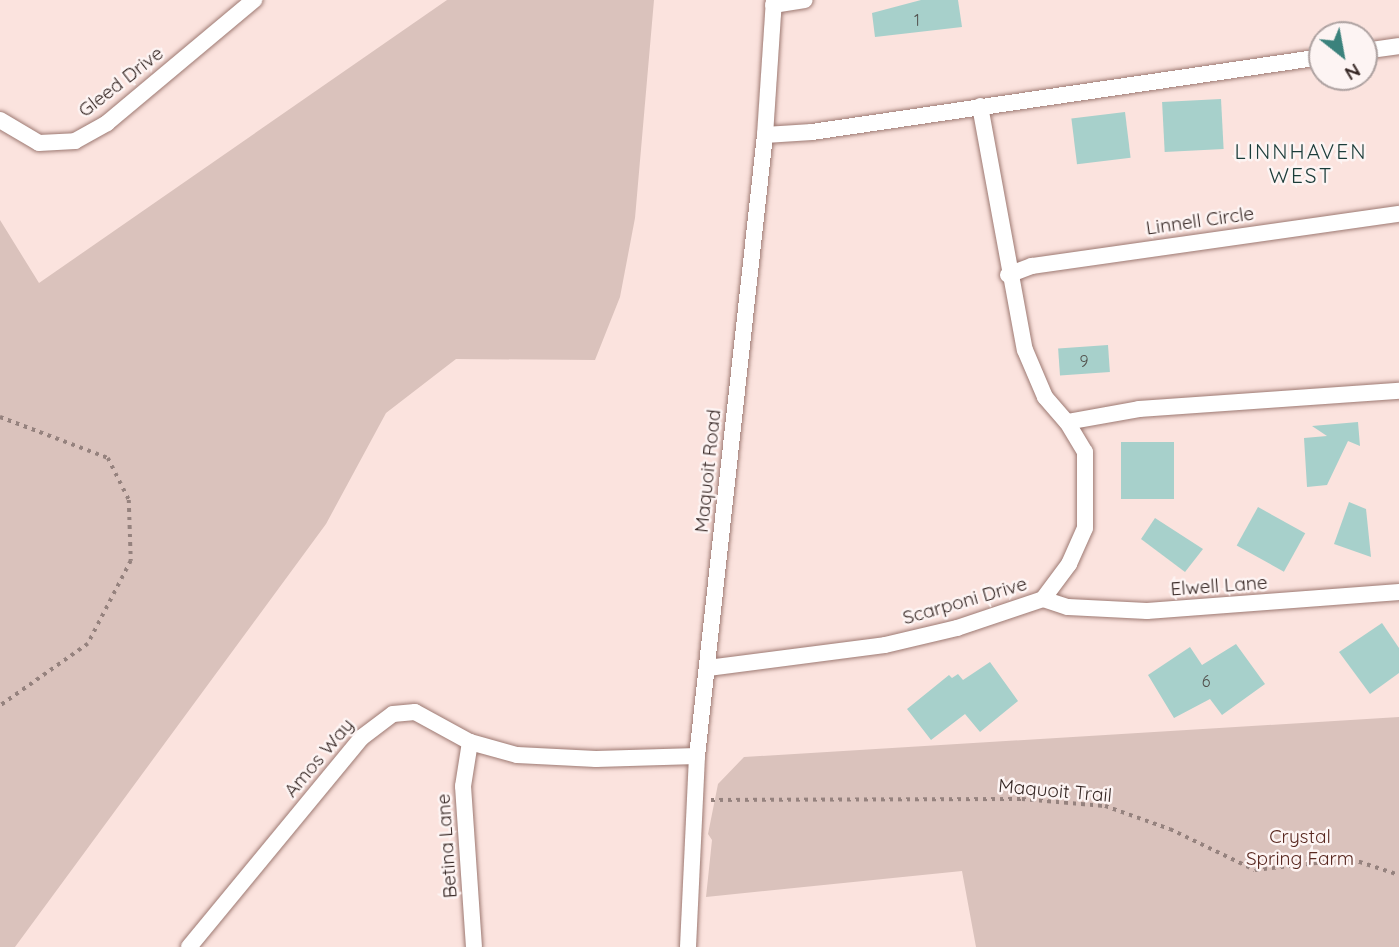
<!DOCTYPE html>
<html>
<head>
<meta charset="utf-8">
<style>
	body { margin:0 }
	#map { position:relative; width:1399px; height:947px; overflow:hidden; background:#fbe3de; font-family:Quicksand,sans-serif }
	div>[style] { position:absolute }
	.green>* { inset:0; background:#dac2bc }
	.building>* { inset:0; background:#a7d0cb; transform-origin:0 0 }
	.path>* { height:3.5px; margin-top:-1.75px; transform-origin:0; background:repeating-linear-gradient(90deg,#95827e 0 3.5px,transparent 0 8.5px) }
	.roads { filter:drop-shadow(0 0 2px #9d7972) drop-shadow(0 0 2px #9d7972) }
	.street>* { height:16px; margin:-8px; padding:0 8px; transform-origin:8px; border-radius:8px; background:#fff }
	span { translate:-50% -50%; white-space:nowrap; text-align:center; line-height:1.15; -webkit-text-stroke:5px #fdf4f3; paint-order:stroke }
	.number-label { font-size:16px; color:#53524e }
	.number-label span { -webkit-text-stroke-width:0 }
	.street-label { font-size:19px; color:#372825 }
	.park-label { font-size:19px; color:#592820 }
	.neighbourhood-label { font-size:21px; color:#1b3c39; letter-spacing:2px }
	.north { position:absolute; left:1308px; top:21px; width:70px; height:70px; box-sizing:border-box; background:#fdf4f3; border:2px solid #aea2a1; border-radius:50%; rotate:149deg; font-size:19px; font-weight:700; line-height:28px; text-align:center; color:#372825 }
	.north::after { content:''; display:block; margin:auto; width:24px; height:32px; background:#3b827c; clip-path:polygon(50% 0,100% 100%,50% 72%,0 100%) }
</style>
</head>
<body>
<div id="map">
	<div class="green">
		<div style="clip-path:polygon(447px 0,654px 0,635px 218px,620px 297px,595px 360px,456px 359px,386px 413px,326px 524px,15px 947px,0 947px,0 220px,39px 283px)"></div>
		<div style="clip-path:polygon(1399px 717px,1399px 947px,976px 947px,962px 871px,706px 897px,712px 840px,708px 834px,718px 784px,744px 757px)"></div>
	</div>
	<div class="building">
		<div style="clip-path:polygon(921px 0,958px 0,962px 27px,875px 37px,872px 13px)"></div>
		<div style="left:1221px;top:99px;width:50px;height:59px;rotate:87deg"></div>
		<div style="left:1125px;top:112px;width:46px;height:54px;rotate:83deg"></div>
		<div style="left:1108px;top:345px;width:27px;height:50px;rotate:86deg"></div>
		<div style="clip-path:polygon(1358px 422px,1360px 446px,1348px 441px,1327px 485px,1307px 487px,1304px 438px,1327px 436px,1312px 426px)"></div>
		<div style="left:1121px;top:442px;width:53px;height:57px"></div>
		<div style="clip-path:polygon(1349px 502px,1366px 509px,1371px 557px,1334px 544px)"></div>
		<div style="left:1258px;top:507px;width:54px;height:44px;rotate:29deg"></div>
		<div style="clip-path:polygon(1155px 518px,1203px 549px,1185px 572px,1141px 539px)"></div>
		<div style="clip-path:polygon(1382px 623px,1399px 648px,1399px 673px,1370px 694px,1339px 652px)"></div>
		<div style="clip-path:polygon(1236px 644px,1265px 684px,1222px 715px,1210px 699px,1174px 718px,1148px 675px,1190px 647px,1202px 665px)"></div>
		<div style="clip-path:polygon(990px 662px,1018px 701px,980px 732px,965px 714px,931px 740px,907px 709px,949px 675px,952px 678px,958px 674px,963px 680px)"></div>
	</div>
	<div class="path">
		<div style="left:0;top:417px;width:116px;rotate:20.8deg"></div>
		<div style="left:108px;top:458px;width:47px;rotate:63.4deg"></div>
		<div style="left:129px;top:500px;width:61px;rotate:88.1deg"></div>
		<div style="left:131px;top:561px;width:93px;rotate:117.4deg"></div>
		<div style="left:88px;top:644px;width:108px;rotate:144.8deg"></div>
		<div style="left:711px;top:800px;width:311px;rotate:-0.2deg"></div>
		<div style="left:1022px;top:799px;width:83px;rotate:4.8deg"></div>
		<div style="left:1105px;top:806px;width:69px;rotate:19.5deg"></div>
		<div style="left:1170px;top:829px;width:94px;rotate:25.8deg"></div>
		<div style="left:1255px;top:870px;width:97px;rotate:-6.5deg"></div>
		<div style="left:1351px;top:859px;width:51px;rotate:18.4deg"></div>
	</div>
	<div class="roads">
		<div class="street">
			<div style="left:773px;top:5px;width:32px;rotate:-9deg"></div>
			<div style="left:1364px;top:51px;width:35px;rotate:-8deg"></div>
			<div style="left:980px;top:106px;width:248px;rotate:79.6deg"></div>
			<div style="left:1025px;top:350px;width:51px;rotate:66.9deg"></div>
			<div style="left:1045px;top:397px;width:33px;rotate:49deg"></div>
			<div style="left:0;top:120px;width:45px;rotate:30.5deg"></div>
			<div style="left:39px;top:143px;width:36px;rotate:-3deg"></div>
			<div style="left:75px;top:141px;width:37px;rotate:-29deg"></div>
			<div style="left:107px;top:123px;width:192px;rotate:-39.9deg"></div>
			<div style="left:765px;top:135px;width:47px;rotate:-3.7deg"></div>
			<div style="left:812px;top:132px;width:515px;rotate:-8.37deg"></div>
			<div style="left:1008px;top:275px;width:26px;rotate:-21deg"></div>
			<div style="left:1032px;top:266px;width:371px;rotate:-8.1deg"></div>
			<div style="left:1043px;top:599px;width:26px;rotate:18deg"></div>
			<div style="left:1068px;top:607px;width:79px;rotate:2.9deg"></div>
			<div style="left:1147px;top:611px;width:253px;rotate:-4.3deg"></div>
			<div style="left:708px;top:668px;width:178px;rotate:-7.4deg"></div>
			<div style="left:885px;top:645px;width:74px;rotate:-13.3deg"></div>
			<div style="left:957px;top:628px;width:91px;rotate:-18.6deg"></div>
			<div style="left:1043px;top:599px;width:44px;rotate:-53.4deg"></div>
			<div style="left:1069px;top:564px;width:39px;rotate:-66deg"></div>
			<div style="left:1085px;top:528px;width:76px;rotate:-90deg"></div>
			<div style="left:1085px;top:452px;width:35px;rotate:-121deg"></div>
			<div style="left:1067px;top:422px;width:73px;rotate:-10.2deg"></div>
			<div style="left:1139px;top:409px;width:261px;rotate:-4deg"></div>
			<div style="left:470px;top:742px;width:45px;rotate:99deg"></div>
			<div style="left:463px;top:786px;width:161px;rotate:86.1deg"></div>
			<div style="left:189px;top:947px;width:271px;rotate:-50.5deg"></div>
			<div style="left:361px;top:738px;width:40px;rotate:-37deg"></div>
			<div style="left:393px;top:714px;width:22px;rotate:-5deg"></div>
			<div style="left:415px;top:712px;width:63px;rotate:28.6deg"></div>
			<div style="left:470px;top:742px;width:49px;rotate:15.5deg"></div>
			<div style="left:517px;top:755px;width:79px;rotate:2.9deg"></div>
			<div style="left:596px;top:759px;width:101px;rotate:-1.7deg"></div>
			<div style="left:688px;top:947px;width:191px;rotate:-87.3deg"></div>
			<div style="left:697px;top:756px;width:625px;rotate:-83.75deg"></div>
			<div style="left:765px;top:135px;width:135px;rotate:-86.2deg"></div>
		</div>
	</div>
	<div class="number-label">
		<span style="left:917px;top:20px">1</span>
		<span style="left:1084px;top:361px">9</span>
		<span style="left:1206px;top:681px">6</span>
	</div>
	<div class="street-label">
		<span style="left:121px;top:82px;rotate:-38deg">Gleed Drive</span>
		<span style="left:1200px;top:221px;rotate:-8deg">Linnell Circle</span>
		<span style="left:708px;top:471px;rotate:-84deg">Maquoit Road</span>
		<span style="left:1219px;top:586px;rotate:-4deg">Elwell Lane</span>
		<span style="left:965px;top:601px;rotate:-16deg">Scarponi Drive</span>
		<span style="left:319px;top:758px;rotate:-50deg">Amos Way</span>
		<span style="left:1055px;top:791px;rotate:5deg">Maquoit Trail</span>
		<span style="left:447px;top:846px;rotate:-94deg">Betina Lane</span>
	</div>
	<div class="park-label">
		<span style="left:1300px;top:848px">Crystal<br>Spring Farm</span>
	</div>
	<div class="neighbourhood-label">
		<span style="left:1301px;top:163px">LINNHAVEN<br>WEST</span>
	</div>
	<div class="north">N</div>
</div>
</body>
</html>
